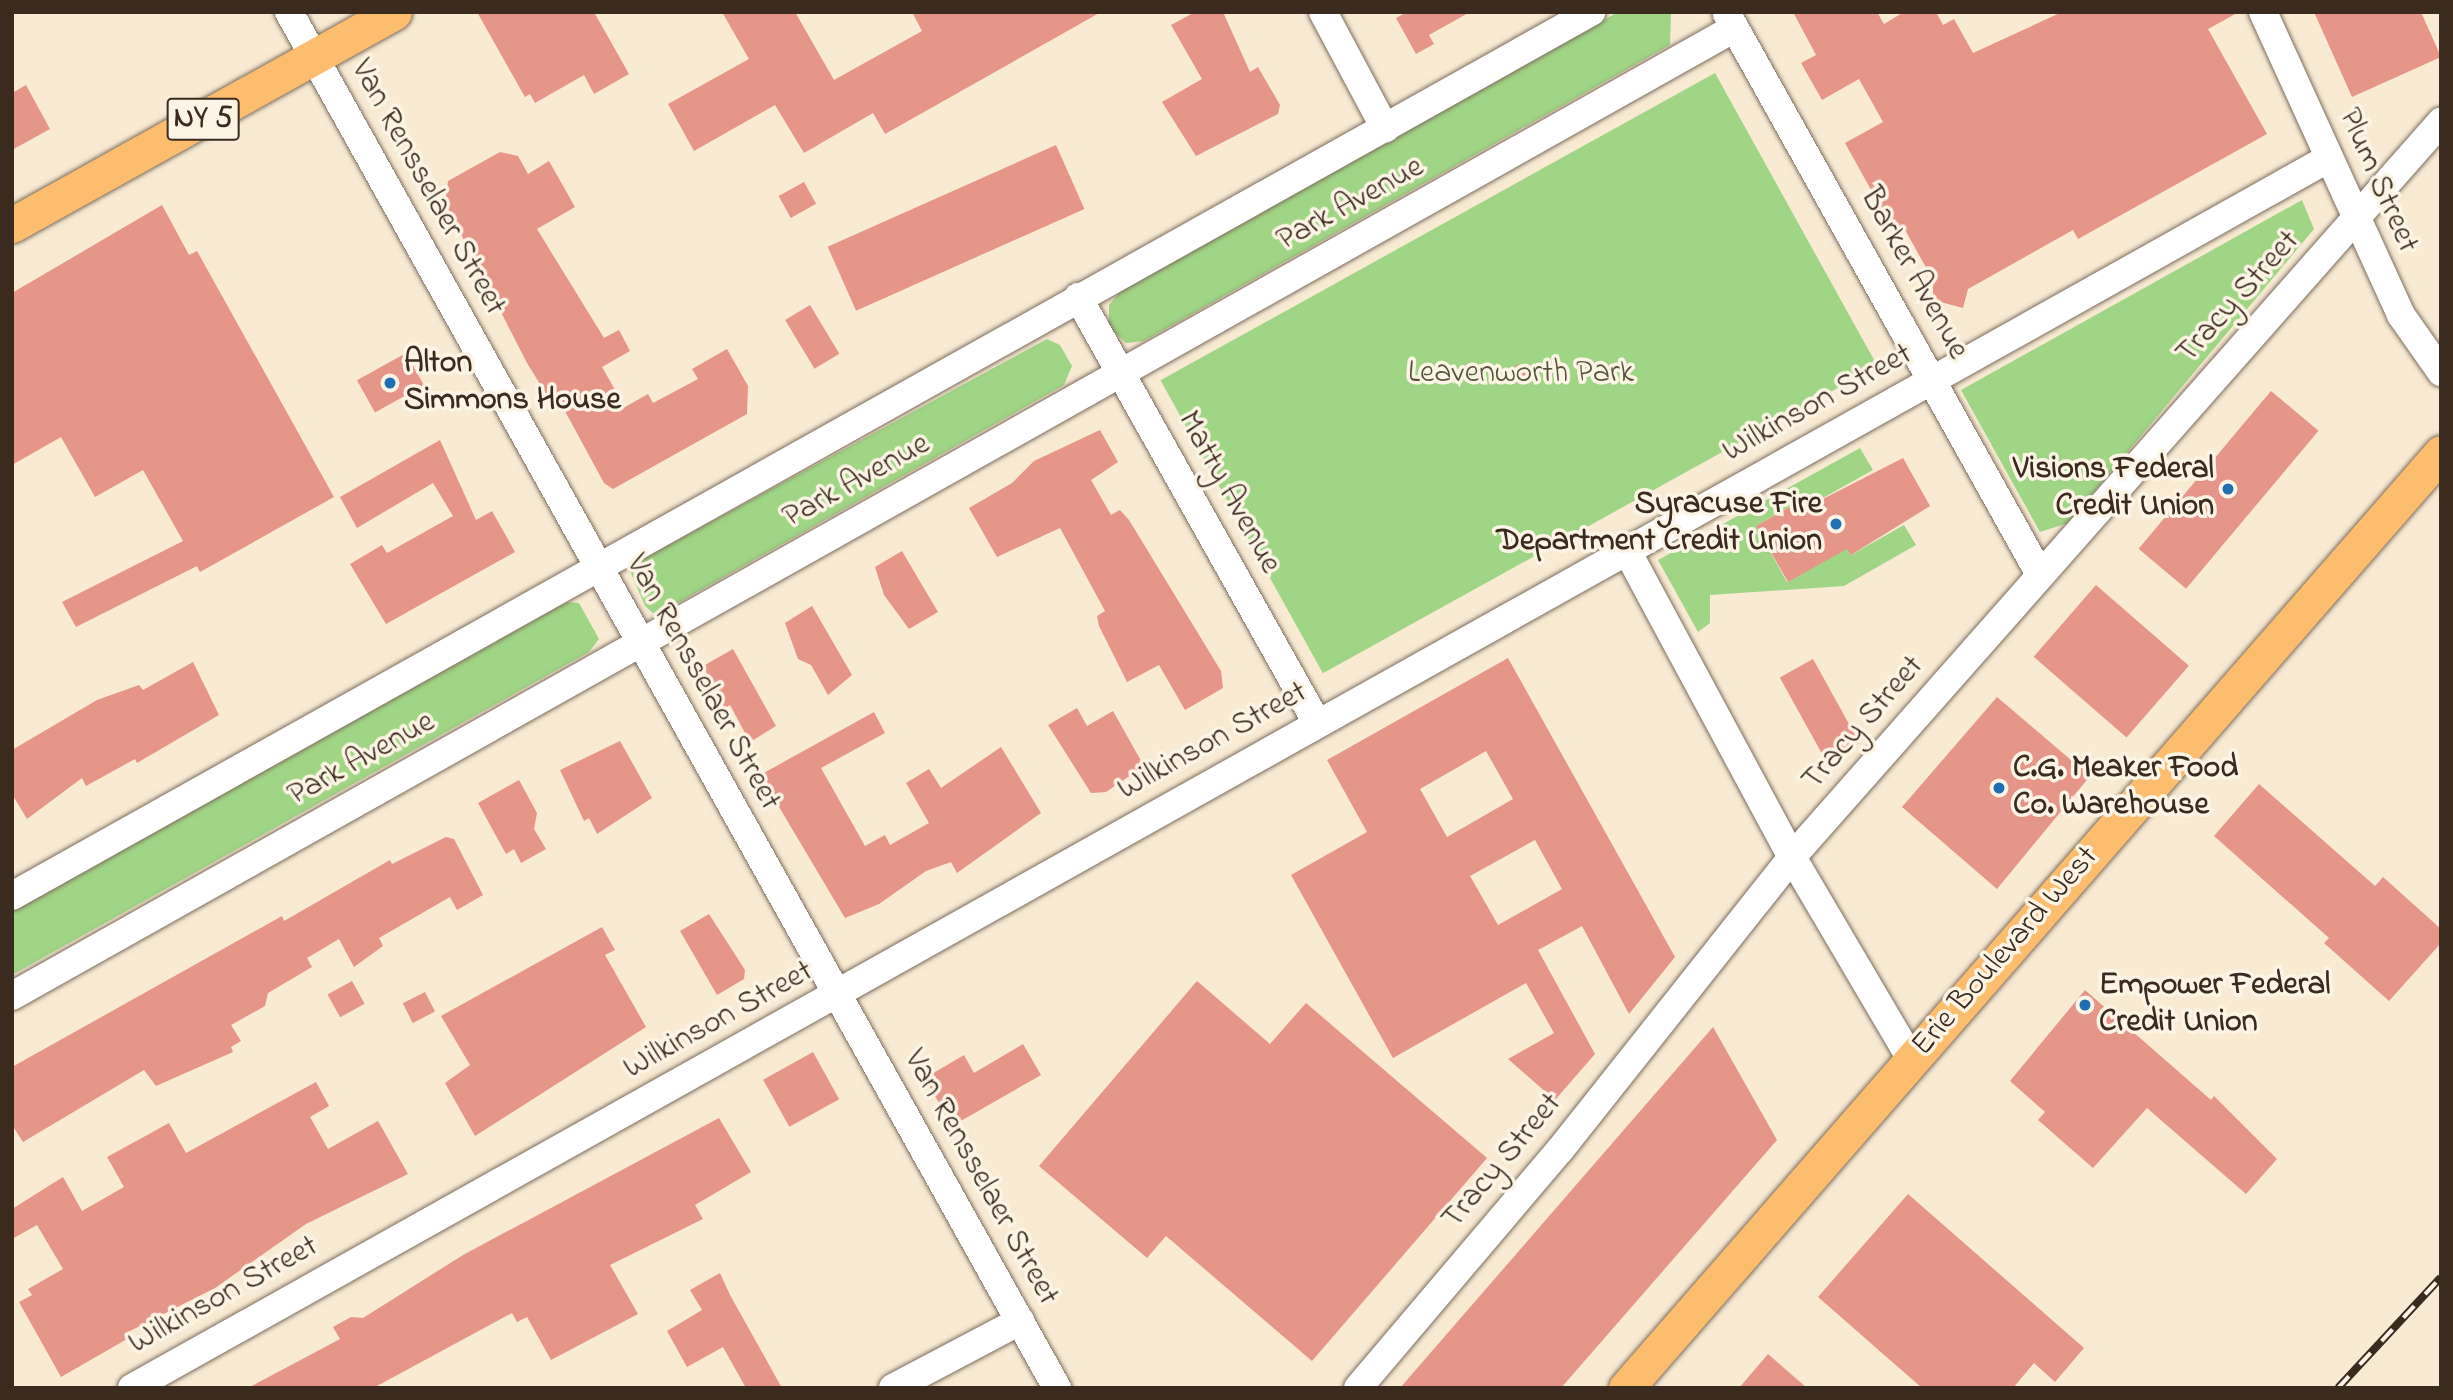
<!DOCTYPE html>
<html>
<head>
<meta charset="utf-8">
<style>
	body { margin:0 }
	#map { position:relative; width:2453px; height:1400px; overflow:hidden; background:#f8ead3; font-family:"Indie Flower",sans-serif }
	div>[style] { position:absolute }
	.green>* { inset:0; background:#a0d586; transform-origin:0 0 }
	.building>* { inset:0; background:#e69589; transform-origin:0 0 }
	.round { border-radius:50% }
	.roads { filter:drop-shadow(0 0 2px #7d6d5d) drop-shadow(0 0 2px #7d6d5d) }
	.minor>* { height:28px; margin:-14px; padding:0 14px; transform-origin:14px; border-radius:14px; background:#fff }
	.major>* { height:35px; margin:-17.5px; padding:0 17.5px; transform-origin:17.5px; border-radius:17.5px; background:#fcbd6f }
	.rail>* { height:8px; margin-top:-4px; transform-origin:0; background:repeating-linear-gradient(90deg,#fcf5e5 0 16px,#3b2a1e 0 32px); box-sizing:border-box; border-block:2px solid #3b2a1e }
	.dots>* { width:19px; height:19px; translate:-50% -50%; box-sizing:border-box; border:4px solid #fcf5e5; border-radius:50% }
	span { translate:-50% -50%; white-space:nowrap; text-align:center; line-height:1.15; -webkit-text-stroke:7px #fcf5e5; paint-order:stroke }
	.shield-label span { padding:2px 5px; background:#fcf5e5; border:2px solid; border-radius:5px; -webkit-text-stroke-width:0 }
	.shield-label { font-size:30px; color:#3b2a1e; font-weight:700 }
	.street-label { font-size:32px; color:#3b2a1e }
	.poi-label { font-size:32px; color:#3b2a1e; font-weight:700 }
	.left { translate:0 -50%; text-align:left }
	.right { translate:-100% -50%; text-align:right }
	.park-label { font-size:32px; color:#545538 }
	.frame { position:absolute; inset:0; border:14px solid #3b2a1e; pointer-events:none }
</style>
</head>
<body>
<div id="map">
	<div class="green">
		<div style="clip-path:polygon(1618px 12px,1671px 12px,1670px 45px,1144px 341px,1126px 343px,1109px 327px,1109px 305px,1123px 288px)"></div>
		<div style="left:1715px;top:73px;width:335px;height:634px;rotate:61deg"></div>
		<div style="clip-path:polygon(2302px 200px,2314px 229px,2068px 523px,2040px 532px,1961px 390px)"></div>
		<div style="clip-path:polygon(1047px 339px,1060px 345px,1072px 366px,1064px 385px,669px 608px,653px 613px,645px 606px,630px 571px,637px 562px)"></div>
		<div style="clip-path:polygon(1860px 448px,1873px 470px,1821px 499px,1818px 509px,1810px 495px,1756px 526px,1787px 582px,1845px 544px,1851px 555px,1904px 525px,1916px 545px,1844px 586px,1710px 595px,1710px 623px,1698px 632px,1658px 560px)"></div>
		<div style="clip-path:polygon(567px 602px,579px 603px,599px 639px,589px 652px,12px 975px,12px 912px)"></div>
	</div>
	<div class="building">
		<div style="clip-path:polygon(477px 12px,594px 12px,629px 74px,594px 94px,584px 75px,535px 103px,530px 94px,525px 97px)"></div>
		<div style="clip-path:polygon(722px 12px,795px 12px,834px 80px,922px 31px,912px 12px,1101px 12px,885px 134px,873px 113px,804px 153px,775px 105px,694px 151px,668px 104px,749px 59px)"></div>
		<div style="clip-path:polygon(1195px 12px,1223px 12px,1250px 72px,1258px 67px,1280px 105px,1278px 114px,1196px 156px,1162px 102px,1202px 79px,1171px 25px)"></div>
		<div style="clip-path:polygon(1407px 12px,1470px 12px,1429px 35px,1434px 44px,1416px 54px,1396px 18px)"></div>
		<div style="clip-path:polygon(1793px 12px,1877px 12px,1884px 24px,1904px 12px,1936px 12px,1943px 25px,1954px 19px,1973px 53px,2062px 12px,2239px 12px,2208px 29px,2267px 134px,2078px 239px,2073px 230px,1968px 289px,1963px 308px,1933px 300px,1933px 280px,1904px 228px,1895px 233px,1845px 143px,1883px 122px,1859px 79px,1822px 100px,1801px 63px,1816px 55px)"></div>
		<div style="clip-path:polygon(2314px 12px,2421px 12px,2441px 57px,2352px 97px)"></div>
		<div style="clip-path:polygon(26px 85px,50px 129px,12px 150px,12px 93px)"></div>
		<div style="left:1056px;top:145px;width:70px;height:250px;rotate:66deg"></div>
		<div style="clip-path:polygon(500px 152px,518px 156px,528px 174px,549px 161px,575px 207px,537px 229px,604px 338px,619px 330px,630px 351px,602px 367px,625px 407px,648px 394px,653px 403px,698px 379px,692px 369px,727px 349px,748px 386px,747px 414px,613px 489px,604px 483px,560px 402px,553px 405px,527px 363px,445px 203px,448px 181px)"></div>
		<div style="left:804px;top:182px;width:25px;height:29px;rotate:61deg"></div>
		<div style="clip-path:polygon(162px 205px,189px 255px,197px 251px,334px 497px,200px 572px,197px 566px,76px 627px,62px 602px,183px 541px,143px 470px,95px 497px,61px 437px,12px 465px,12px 293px)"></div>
		<div style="left:810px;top:305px;width:57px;height:29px;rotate:59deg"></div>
		<div style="left:406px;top:353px;width:37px;height:56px;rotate:61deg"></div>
		<div class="round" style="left:1511px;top:364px;width:20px;height:20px"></div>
		<div style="left:2271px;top:391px;width:62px;height:206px;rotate:40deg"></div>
		<div style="clip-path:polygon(1100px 430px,1118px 462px,1091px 480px,1111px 515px,1120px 510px,1129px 520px,1221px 671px,1223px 688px,1185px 710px,1159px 665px,1127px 682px,1099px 626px,1097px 616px,1105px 611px,1060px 528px,997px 557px,969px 508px,1012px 483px,1034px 461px)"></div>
		<div style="clip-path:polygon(440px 440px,476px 520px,492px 511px,515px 552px,386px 624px,350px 564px,382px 545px,387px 553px,453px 516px,433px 483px,357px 528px,340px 497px)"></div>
		<div style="clip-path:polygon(1903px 458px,1930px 506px,1851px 555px,1847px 549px,1788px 582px,1756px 526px,1811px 495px,1815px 503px)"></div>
		<div style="clip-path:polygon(902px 551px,938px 612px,909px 629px,884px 595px,875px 567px)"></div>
		<div style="left:2096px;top:585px;width:123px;height:95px;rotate:41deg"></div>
		<div style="clip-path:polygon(812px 606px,852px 675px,828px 695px,811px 665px,798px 659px,785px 623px)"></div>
		<div style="clip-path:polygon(733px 649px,776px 726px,750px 742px,730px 705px,725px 708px,710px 691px,705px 665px)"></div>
		<div style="clip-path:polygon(evenodd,1508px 658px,1675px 957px,1629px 1014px,1582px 926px,1538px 950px,1595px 1054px,1555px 1100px,1508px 1059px,1554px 1033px,1526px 983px,1393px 1058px,1291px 875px,1367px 832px,1327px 760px,1508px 658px,1486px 751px,1513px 799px,1447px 837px,1420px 789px,1486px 751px,1508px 658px,1535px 840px,1562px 889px,1498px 925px,1470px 876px,1535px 840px)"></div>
		<div style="left:1813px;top:659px;width:96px;height:38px;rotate:61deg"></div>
		<div style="clip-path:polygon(193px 662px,219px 715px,137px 763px,135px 759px,86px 786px,82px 778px,27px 819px,12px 794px,12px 750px,97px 700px,139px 685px,143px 690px)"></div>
		<div style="clip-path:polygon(1997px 697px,2071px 760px,2077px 753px,2095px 770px,1997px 889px,1902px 807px)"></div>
		<div style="clip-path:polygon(1077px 708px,1087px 726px,1113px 711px,1144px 766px,1106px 792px,1091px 793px,1048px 725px)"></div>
		<div style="clip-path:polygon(874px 712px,885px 733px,821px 768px,865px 846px,885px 835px,890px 845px,929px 823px,906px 783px,929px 769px,941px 788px,1001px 747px,1041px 813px,957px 873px,951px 862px,926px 871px,879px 904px,845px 918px,760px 775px)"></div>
		<div style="clip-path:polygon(620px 741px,652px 798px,597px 834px,589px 818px,584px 821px,560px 770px)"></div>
		<div style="clip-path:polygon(519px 780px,537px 813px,534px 829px,546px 849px,521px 863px,514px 849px,506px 854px,478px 803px)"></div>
		<div style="clip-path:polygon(2259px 784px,2375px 886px,2383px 877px,2441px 929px,2441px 943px,2389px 1001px,2324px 943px,2329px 938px,2214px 836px)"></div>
		<div style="clip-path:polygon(446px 837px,454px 839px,483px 895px,457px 910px,450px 897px,379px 938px,383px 946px,354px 967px,339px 939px,307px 958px,312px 967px,268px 993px,265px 1006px,231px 1025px,241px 1041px,231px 1047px,233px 1052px,156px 1086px,144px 1070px,23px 1142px,12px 1125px,12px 1067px,282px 916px,284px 921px,390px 860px,392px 864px)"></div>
		<div style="clip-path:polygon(709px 914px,745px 970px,744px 979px,717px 995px,680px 931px)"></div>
		<div style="clip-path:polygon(602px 927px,615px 950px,605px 955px,646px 1027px,475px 1136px,445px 1083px,470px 1065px,441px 1016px)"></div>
		<div style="left:352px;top:981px;width:26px;height:28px;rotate:61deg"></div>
		<div style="clip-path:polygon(1197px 981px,1270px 1044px,1306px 1003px,1487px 1158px,1312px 1361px,1166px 1236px,1147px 1258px,1039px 1166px)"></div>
		<div style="clip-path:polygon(2085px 990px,2211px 1100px,2214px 1096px,2277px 1159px,2246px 1194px,2147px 1108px,2093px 1168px,2038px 1120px,2045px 1112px,2010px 1081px)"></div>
		<div style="left:425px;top:992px;width:22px;height:25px;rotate:63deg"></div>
		<div style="clip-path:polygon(1713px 1027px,1777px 1140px,1561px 1388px,1400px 1388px)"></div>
		<div style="clip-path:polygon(1023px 1044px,1041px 1075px,952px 1126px,925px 1078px,964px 1055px,974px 1073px)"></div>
		<div style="left:813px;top:1052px;width:54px;height:57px;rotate:61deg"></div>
		<div style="clip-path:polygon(316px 1082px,329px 1106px,310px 1117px,328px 1149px,378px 1121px,408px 1174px,306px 1224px,215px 1288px,124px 1334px,127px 1339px,61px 1377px,19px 1302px,32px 1295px,28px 1289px,63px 1269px,37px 1225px,12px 1239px,12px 1209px,63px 1177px,82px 1211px,124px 1187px,107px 1157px,129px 1145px,169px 1123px,186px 1153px)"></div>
		<div style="clip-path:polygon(719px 1118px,751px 1172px,695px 1205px,703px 1219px,610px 1265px,638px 1314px,551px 1360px,527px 1317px,517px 1322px,512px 1313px,377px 1386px,248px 1388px,340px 1339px,333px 1327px,351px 1317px,363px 1318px,463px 1255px)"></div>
		<div style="clip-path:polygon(1908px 1194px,2084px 1348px,2055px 1382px,2034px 1363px,2013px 1388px,1922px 1388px,1818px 1297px)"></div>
		<div style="clip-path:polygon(720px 1273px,730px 1295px,782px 1388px,746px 1388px,723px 1347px,687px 1367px,667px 1331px,702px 1310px,690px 1290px)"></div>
		<div style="clip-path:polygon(1768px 1354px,1807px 1388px,1739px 1388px)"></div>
	</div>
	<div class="roads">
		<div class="minor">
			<div style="left:289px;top:12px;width:1576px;rotate:60.83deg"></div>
			<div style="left:1323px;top:12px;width:132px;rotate:61.9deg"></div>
			<div style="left:2263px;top:12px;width:333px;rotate:65.5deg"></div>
			<div style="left:2401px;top:315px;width:70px;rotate:54.9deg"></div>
			<div style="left:1727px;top:14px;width:638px;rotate:60.82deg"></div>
			<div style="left:1078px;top:297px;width:488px;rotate:60.7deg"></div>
			<div style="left:1626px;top:549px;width:350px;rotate:61.7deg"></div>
			<div style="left:1792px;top:857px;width:237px;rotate:59.5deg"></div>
			<div style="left:12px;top:896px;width:1810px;rotate:-29.24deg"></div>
			<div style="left:12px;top:996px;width:1976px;rotate:-29.33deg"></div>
			<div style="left:132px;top:1388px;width:2518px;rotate:-29.24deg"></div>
			<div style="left:893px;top:1388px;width:144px;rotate:-27.8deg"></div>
			<div style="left:1358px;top:1388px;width:312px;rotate:-49.7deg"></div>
			<div style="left:1560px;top:1150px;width:374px;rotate:-51.6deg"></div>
			<div style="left:1792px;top:857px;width:981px;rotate:-48.56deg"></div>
		</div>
		<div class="major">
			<div style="left:12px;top:225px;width:437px;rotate:-29.1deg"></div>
			<div style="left:1626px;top:1388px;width:1240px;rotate:-48.92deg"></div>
		</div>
	</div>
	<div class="rail">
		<div style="left:2338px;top:1388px;width:151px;rotate:-47.1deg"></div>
	</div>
	<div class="dots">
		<div style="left:390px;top:383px;background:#1f6fb2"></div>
		<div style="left:2228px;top:489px;background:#1f6fb2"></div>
		<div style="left:1836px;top:524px;background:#1f6fb2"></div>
		<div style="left:1999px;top:788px;background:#1f6fb2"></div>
		<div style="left:2085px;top:1005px;background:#1f6fb2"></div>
	</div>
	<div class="shield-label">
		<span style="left:203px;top:119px">NY 5</span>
	</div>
	<div class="street-label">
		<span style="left:2377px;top:181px;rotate:66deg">Plum Street</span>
		<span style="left:427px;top:188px;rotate:61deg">Van Rensselaer Street</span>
		<span style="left:1351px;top:205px;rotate:-29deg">Park Avenue</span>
		<span style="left:1913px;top:274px;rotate:61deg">Barker Avenue</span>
		<span style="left:2239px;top:298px;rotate:-48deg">Tracy Street</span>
		<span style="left:1818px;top:404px;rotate:-29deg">Wilkinson Street</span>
		<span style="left:857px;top:482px;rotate:-29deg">Park Avenue</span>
		<span style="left:1228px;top:493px;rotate:61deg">Matty Avenue</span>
		<span style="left:702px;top:683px;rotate:61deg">Van Rensselaer Street</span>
		<span style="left:1864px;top:724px;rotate:-49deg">Tracy Street</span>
		<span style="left:1213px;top:742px;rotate:-29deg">Wilkinson Street</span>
		<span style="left:362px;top:760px;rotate:-29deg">Park Avenue</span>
		<span style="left:2006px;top:952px;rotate:-49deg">Erie Boulevard West</span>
		<span style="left:719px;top:1021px;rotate:-29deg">Wilkinson Street</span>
		<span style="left:1503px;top:1162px;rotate:-50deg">Tracy Street</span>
		<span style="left:980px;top:1178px;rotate:61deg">Van Rensselaer Street</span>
		<span style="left:224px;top:1296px;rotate:-29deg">Wilkinson Street</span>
	</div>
	<div class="poi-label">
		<span class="left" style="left:404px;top:383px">Alton<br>Simmons House</span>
		<span class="right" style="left:2214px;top:489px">Visions Federal<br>Credit Union</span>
		<span class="right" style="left:1822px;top:524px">Syracuse Fire<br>Department Credit Union</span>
		<span class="left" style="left:2013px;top:788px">C.G. Meaker Food<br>Co. Warehouse</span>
		<span class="left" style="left:2099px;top:1005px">Empower Federal<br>Credit Union</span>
	</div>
	<div class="park-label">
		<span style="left:1521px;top:374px">Leavenworth Park</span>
	</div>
	<div class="frame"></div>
</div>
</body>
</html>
